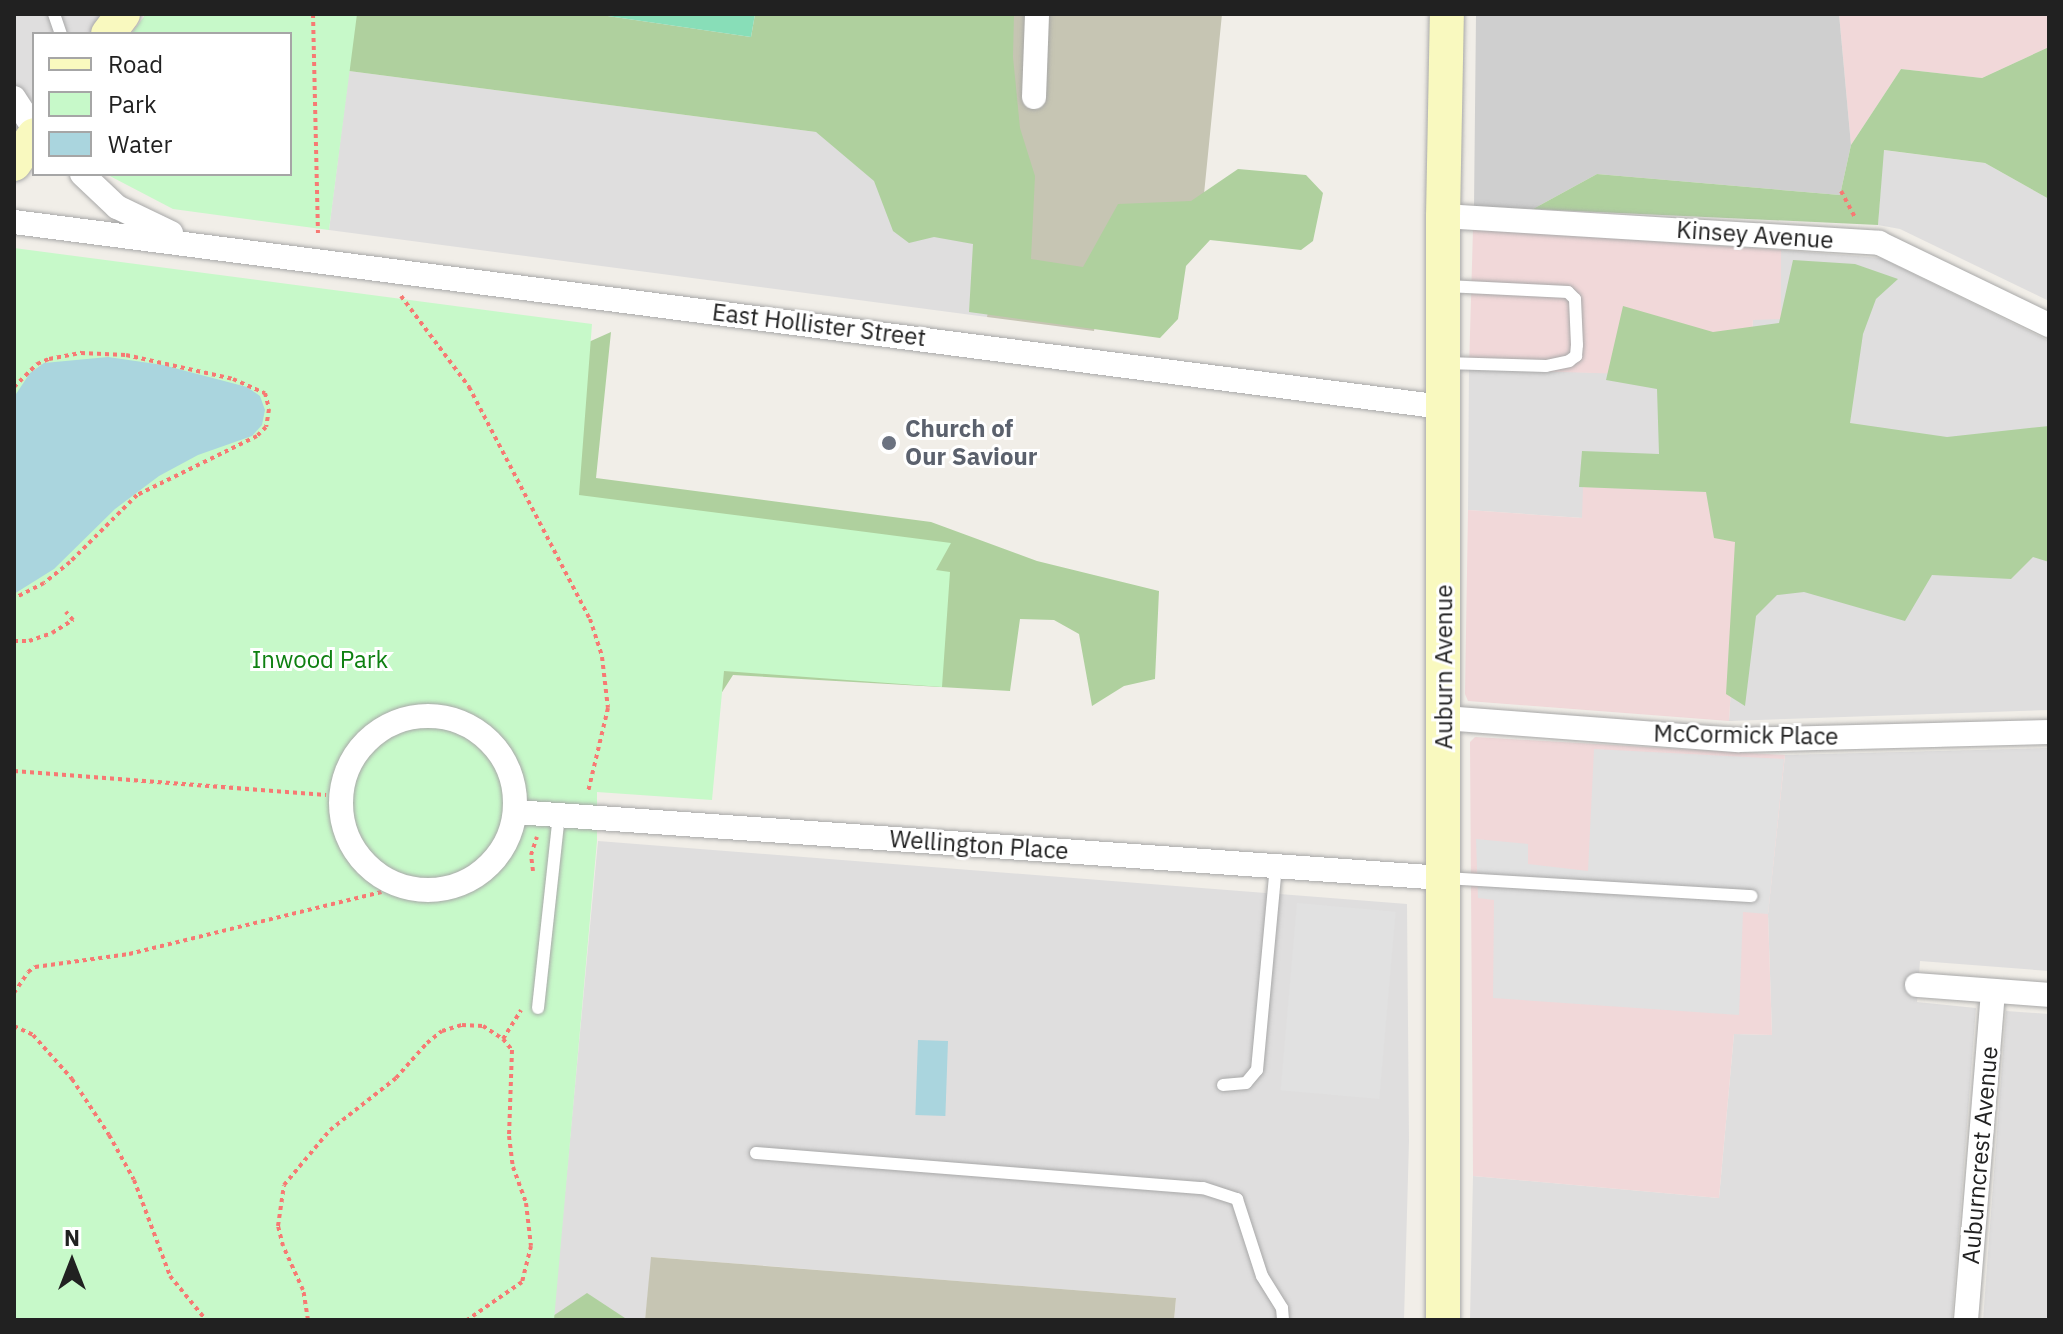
<!DOCTYPE html>
<html>
<head>
<meta charset="utf-8">
<style>
	body { margin:0 }
	#map { position:relative; width:2063px; height:1334px; overflow:hidden; background:#f1eee8; font-family:"IBM Plex Sans",sans-serif }
	div>[style] { position:absolute }
	.residential>* { inset:0; background:#dfdede }
	.commercial>* { inset:0; background:#f1d8d9 }
	.religious>* { inset:0; background:#cfcfcf }
	.construction>* { inset:0; background:#c6c5b3 }
	.forest>* { inset:0; background:#afd09e }
	.park>* { inset:0; background:#c7f9c9 }
	.pitch>* { inset:0; background:#88deb8 }
	.parking>* { inset:0; background:#e1e1e1; transform-origin:0 0 }
	.water>* { inset:0; background:#aad5de; transform-origin:0 0 }
	.path>* { height:4px; margin-top:-2px; transform-origin:0; background:repeating-linear-gradient(90deg,#f77973 0 4px,transparent 0 8px) }
	.roads { filter:drop-shadow(0 0 2px #a8a8a8) drop-shadow(0 0 2px #a8a8a8) }
	.lane>* { height:12px; margin:-6px; padding:0 6px; transform-origin:6px; border-radius:6px; background:#fff }
	.street>* { height:24px; margin:-12px; padding:0 12px; transform-origin:12px; border-radius:12px; background:#fff }
	.street>.ring { margin:-12px; padding:0; box-sizing:content-box; background:none; border:24px solid #fff; border-radius:50% }
	.secondary>* { height:34px; margin:-17px; padding:0 17px; transform-origin:17px; border-radius:17px; background:#f9f9bf }
	.dots>* { width:22px; height:22px; translate:-50% -50%; box-sizing:border-box; border:4px solid #fff; border-radius:50% }
	span { translate:-50% -50%; white-space:nowrap; text-align:center; line-height:1.15; -webkit-text-stroke:6px #fff; paint-order:stroke }
	.street-label { font-size:24px; color:#212121 }
	.worship-label { font-size:24px; color:#5b616d; font-weight:700 }
	.left { translate:0 -50%; text-align:left }
	.park-label { font-size:24px; color:#0e8011 }
	.frame { position:absolute; inset:0; border:16px solid #212121; pointer-events:none }
	.legend { position:absolute; left:32px; top:32px; width:260px; height:144px; box-sizing:border-box; background:#fff; border:2px solid #a6a6a6; margin:0; padding:10px 14px; list-style:none; font-size:24px; color:#212121 }
	.legend li { display:flex; align-items:center; gap:16px; height:40px }
	.legend b { width:40px; border:2px solid #a6a6a6 }
	.north { position:absolute; left:32px; top:1222px; width:80px; height:80px; -webkit-text-stroke:6px #fff; paint-order:stroke; rotate:0deg; font-size:22px; font-weight:700; line-height:32px; text-align:center; color:#212121 }
	.north::after { content:''; display:block; margin:auto; width:28px; height:36px; background:#212121; clip-path:polygon(50% 0,100% 100%,50% 72%,0 100%) }
</style>
</head>
<body>
<div id="map">
	<div class="residential">
		<div style="clip-path:polygon(14px 14px,123px 14px,108px 34px,34px 34px,34px 135px,14px 164px)"></div>
		<div style="clip-path:polygon(349px 71px,816px 132px,1001px 218px,987px 317px,329px 230px)"></div>
		<div style="clip-path:polygon(1883px 150px,1985px 163px,2049px 199px,2049px 301px,1900px 229px,1878px 225px)"></div>
		<div style="clip-path:polygon(1781px 250px,1881px 258px,2049px 341px,2049px 710px,1729px 721px,1742px 493px,1583px 488px,1583px 518px,1468px 510px,1469px 369px,1749px 377px,1753px 319px,1781px 318px)"></div>
		<div style="clip-path:polygon(2049px 748px,2049px 971px,1920px 961px,1917px 1002px,1976px 1008px,1952px 1320px,1470px 1320px,1473px 1176px,1719px 1198px,1734px 1034px,1772px 1035px,1768px 914px,1785px 755px)"></div>
		<div style="clip-path:polygon(598px 841px,1407px 904px,1409px 1141px,1404px 1320px,1174px 1320px,1176px 1298px,652px 1257px,645px 1320px,553px 1320px)"></div>
		<div style="clip-path:polygon(2006px 1011px,2049px 1014px,2049px 1320px,1983px 1320px)"></div>
	</div>
	<div class="commercial">
		<div style="clip-path:polygon(1839px 14px,2049px 14px,2049px 47px,1982px 78px,1901px 69px,1851px 145px)"></div>
		<div style="clip-path:polygon(1473px 229px,1781px 250px,1781px 319px,1753px 320px,1749px 378px,1469px 369px)"></div>
		<div style="clip-path:polygon(1583px 487px,1743px 493px,1729px 721px,1468px 701px,1465px 694px,1468px 510px,1582px 518px)"></div>
		<div style="clip-path:polygon(1475px 737px,1785px 755px,1768px 914px,1772px 1035px,1734px 1034px,1719px 1198px,1473px 1176px,1470px 742px)"></div>
	</div>
	<div class="religious">
		<div style="clip-path:polygon(1476px 14px,1839px 14px,1851px 145px,1840px 195px,1597px 174px,1533px 209px,1474px 206px)"></div>
	</div>
	<div class="construction">
		<div style="clip-path:polygon(849px 14px,1222px 14px,1200px 234px,1111px 227px,1094px 331px,987px 317px,1001px 219px)"></div>
		<div style="clip-path:polygon(651px 1257px,1176px 1298px,1174px 1320px,645px 1320px)"></div>
	</div>
	<div class="forest">
		<div style="clip-path:polygon(351px 14px,594px 14px,751px 37px,755px 14px,1014px 14px,1013px 57px,1020px 128px,1035px 176px,1031px 259px,1083px 267px,1118px 204px,1191px 201px,1238px 169px,1306px 175px,1323px 193px,1313px 241px,1301px 250px,1210px 240px,1186px 266px,1178px 319px,1160px 338px,969px 312px,973px 244px,934px 237px,909px 243px,893px 231px,874px 181px,816px 132px,349px 71px)"></div>
		<div style="clip-path:polygon(2049px 47px,2049px 199px,1985px 163px,1884px 150px,1878px 225px,1533px 209px,1597px 174px,1840px 195px,1851px 145px,1901px 69px,1982px 78px)"></div>
		<div style="clip-path:polygon(1793px 260px,1855px 264px,1898px 279px,1876px 299px,1863px 334px,1850px 423px,1947px 437px,2049px 426px,2049px 562px,2033px 557px,2011px 579px,1932px 575px,1905px 621px,1804px 592px,1777px 595px,1756px 616px,1745px 706px,1726px 694px,1735px 542px,1714px 538px,1706px 492px,1579px 487px,1582px 451px,1659px 454px,1657px 389px,1606px 380px,1623px 306px,1713px 332px,1779px 323px)"></div>
		<div style="clip-path:polygon(611px 332px,596px 478px,931px 522px,1037px 561px,1159px 591px,1155px 679px,1124px 686px,1092px 706px,1079px 634px,1054px 620px,1020px 619px,1010px 691px,733px 675px,717px 700px,709px 785px,508px 378px)"></div>
		<div style="clip-path:polygon(587px 1293px,628px 1320px,547px 1320px)"></div>
	</div>
	<div class="park">
		<div style="clip-path:polygon(146px 14px,357px 14px,329px 230px,173px 209px,106px 174px,290px 174px,290px 34px,131px 34px)"></div>
		<div style="clip-path:polygon(14px 248px,592px 324px,579px 495px,951px 543px,936px 570px,950px 572px,942px 687px,724px 671px,712px 800px,597px 792px,597px 841px,554px 1320px,14px 1320px)"></div>
	</div>
	<div class="pitch">
		<div style="clip-path:polygon(594px 14px,755px 14px,751px 37px)"></div>
	</div>
	<div class="parking">
		<div style="clip-path:polygon(1594px 749px,1784px 759px,1768px 914px,1743px 912px,1739px 1015px,1493px 998px,1494px 900px,1478px 898px,1476px 839px,1528px 844px,1528px 864px,1588px 871px)"></div>
		<div style="left:1297px;top:903px;width:99px;height:188px;rotate:5deg"></div>
	</div>
	<div class="water">
		<div style="clip-path:polygon(108px 357px,163px 365px,247px 387px,260px 396px,265px 410px,262px 425px,252px 436px,198px 455px,159px 476px,115px 509px,54px 569px,14px 594px,14px 397px,30px 373px,44px 363px)"></div>
		<div style="left:918px;top:1040px;width:30px;height:75px;rotate:2deg"></div>
	</div>
	<div class="path">
		<div style="left:313px;top:14px;width:219px;rotate:88.7deg"></div>
		<div style="left:1841px;top:191px;width:30px;rotate:62deg"></div>
		<div style="left:401px;top:296px;width:114px;rotate:53.2deg"></div>
		<div style="left:469px;top:387px;width:262px;rotate:62.5deg"></div>
		<div style="left:590px;top:619px;width:40px;rotate:72deg"></div>
		<div style="left:602px;top:657px;width:51px;rotate:83.3deg"></div>
		<div style="left:608px;top:708px;width:86px;rotate:103.4deg"></div>
		<div style="left:14px;top:387px;width:33px;rotate:-45deg"></div>
		<div style="left:37px;top:364px;width:13px;rotate:-23deg"></div>
		<div style="left:49px;top:359px;width:33px;rotate:-11deg"></div>
		<div style="left:81px;top:353px;width:45px;rotate:2.5deg"></div>
		<div style="left:126px;top:355px;width:110px;rotate:12.6deg"></div>
		<div style="left:233px;top:379px;width:35px;rotate:24deg"></div>
		<div style="left:265px;top:393px;width:16px;rotate:76deg"></div>
		<div style="left:269px;top:409px;width:18px;rotate:99deg"></div>
		<div style="left:266px;top:427px;width:13px;rotate:135deg"></div>
		<div style="left:257px;top:436px;width:134px;rotate:153.8deg"></div>
		<div style="left:137px;top:495px;width:95px;rotate:135deg"></div>
		<div style="left:70px;top:562px;width:33px;rotate:141deg"></div>
		<div style="left:44px;top:583px;width:34px;rotate:153deg"></div>
		<div style="left:14px;top:641px;width:15px"></div>
		<div style="left:29px;top:641px;width:24px;rotate:-19deg"></div>
		<div style="left:52px;top:633px;width:25px;rotate:-32deg"></div>
		<div style="left:73px;top:620px;width:11px;rotate:-131deg"></div>
		<div style="left:14px;top:771px;width:313px;rotate:4.4deg"></div>
		<div style="left:533px;top:871px;width:16px;rotate:-97deg"></div>
		<div style="left:531px;top:855px;width:19px;rotate:-72deg"></div>
		<div style="left:14px;top:993px;width:25px;rotate:-56deg"></div>
		<div style="left:28px;top:972px;width:9px;rotate:-36deg"></div>
		<div style="left:35px;top:967px;width:95px;rotate:-7.9deg"></div>
		<div style="left:129px;top:954px;width:260px;rotate:-13.8deg"></div>
		<div style="left:14px;top:1026px;width:21px;rotate:25deg"></div>
		<div style="left:33px;top:1035px;width:59px;rotate:48.4deg"></div>
		<div style="left:72px;top:1079px;width:67px;rotate:56.5deg"></div>
		<div style="left:109px;top:1135px;width:51px;rotate:60.9deg"></div>
		<div style="left:134px;top:1180px;width:103px;rotate:69.4deg"></div>
		<div style="left:170px;top:1276px;width:57px;rotate:50.7deg"></div>
		<div style="left:503px;top:1039px;width:34px;rotate:-58deg"></div>
		<div style="left:308px;top:1320px;width:30px;rotate:-99deg"></div>
		<div style="left:303px;top:1290px;width:48px;rotate:-114.4deg"></div>
		<div style="left:283px;top:1246px;width:21px;rotate:-104deg"></div>
		<div style="left:278px;top:1226px;width:41px;rotate:-81.7deg"></div>
		<div style="left:284px;top:1185px;width:72px;rotate:-50.1deg"></div>
		<div style="left:330px;top:1130px;width:84px;rotate:-38.2deg"></div>
		<div style="left:396px;top:1078px;width:47px;rotate:-48.5deg"></div>
		<div style="left:427px;top:1043px;width:19px;rotate:-39deg"></div>
		<div style="left:442px;top:1031px;width:21px;rotate:-17deg"></div>
		<div style="left:462px;top:1025px;width:21px;rotate:3deg"></div>
		<div style="left:483px;top:1026px;width:24px;rotate:33deg"></div>
		<div style="left:503px;top:1039px;width:14px;rotate:51deg"></div>
		<div style="left:512px;top:1050px;width:86px;rotate:92deg"></div>
		<div style="left:509px;top:1136px;width:31px;rotate:83deg"></div>
		<div style="left:513px;top:1167px;width:38px;rotate:70deg"></div>
		<div style="left:526px;top:1203px;width:43px;rotate:83.4deg"></div>
		<div style="left:531px;top:1246px;width:37px;rotate:104deg"></div>
		<div style="left:522px;top:1282px;width:67px;rotate:145.4deg"></div>
	</div>
	<div class="roads">
		<div class="lane">
			<div style="left:54px;top:14px;width:21px;rotate:71deg"></div>
			<div style="left:1445px;top:363px;width:101px;rotate:1.7deg"></div>
			<div style="left:1546px;top:366px;width:24px;rotate:-12deg"></div>
			<div style="left:1569px;top:361px;width:9px;rotate:-36deg"></div>
			<div style="left:1576px;top:356px;width:11px;rotate:-85deg"></div>
			<div style="left:1577px;top:345px;width:46px;rotate:-92.5deg"></div>
			<div style="left:1575px;top:299px;width:10px;rotate:-135deg"></div>
			<div style="left:1568px;top:292px;width:122px;rotate:-177.2deg"></div>
			<div style="left:1447px;top:878px;width:305px;rotate:3.4deg"></div>
			<div style="left:538px;top:1008px;width:194px;rotate:-83.8deg"></div>
			<div style="left:1223px;top:1085px;width:23px;rotate:-5deg"></div>
			<div style="left:1246px;top:1083px;width:17px;rotate:-50deg"></div>
			<div style="left:1257px;top:1070px;width:205px;rotate:-84.7deg"></div>
			<div style="left:756px;top:1153px;width:448px;rotate:4.5deg"></div>
			<div style="left:1203px;top:1188px;width:36px;rotate:18deg"></div>
			<div style="left:1237px;top:1199px;width:81px;rotate:72deg"></div>
			<div style="left:1262px;top:1276px;width:38px;rotate:58deg"></div>
			<div style="left:1282px;top:1308px;width:12px;rotate:85deg"></div>
		</div>
		<div class="street">
			<div style="left:1034px;top:97px;width:83px;rotate:-87.9deg"></div>
			<div style="left:14px;top:98px;width:37px;rotate:57deg"></div>
			<div style="left:82px;top:174px;width:48px;rotate:43.3deg"></div>
			<div style="left:117px;top:207px;width:60px;rotate:25.7deg"></div>
			<div style="left:1443px;top:216px;width:437px;rotate:3.5deg"></div>
			<div style="left:1879px;top:243px;width:189px;rotate:25.8deg"></div>
			<div style="left:14px;top:222px;width:1441px;rotate:7.38deg"></div>
			<div class="ring" style="left:341px;top:716px;width:150px;height:150px"></div>
			<div style="left:1444px;top:718px;width:296px;rotate:4.3deg"></div>
			<div style="left:1739px;top:740px;width:310px;rotate:-1.5deg"></div>
			<div style="left:515px;top:812px;width:930px;rotate:4.07deg"></div>
			<div style="left:1917px;top:985px;width:132px;rotate:4.3deg"></div>
			<div style="left:1966px;top:1320px;width:330px;rotate:-85.3deg"></div>
		</div>
		<div class="secondary">
			<div style="left:108px;top:34px;width:25px;rotate:-53deg"></div>
			<div style="left:14px;top:164px;width:35px;rotate:-55deg"></div>
			<div style="left:1443px;top:1320px;width:1104px;rotate:-90deg"></div>
			<div style="left:1443px;top:216px;width:202px;rotate:-88.9deg"></div>
		</div>
	</div>
	<div class="dots">
		<div style="left:889px;top:443px;background:#6b7280"></div>
	</div>
	<div class="street-label">
		<span style="left:1755px;top:235px;rotate:4deg">Kinsey Avenue</span>
		<span style="left:819px;top:325px;rotate:7deg">East Hollister Street</span>
		<span style="left:1444px;top:667px;rotate:-90deg">Auburn Avenue</span>
		<span style="left:1746px;top:735px;rotate:1deg">McCormick Place</span>
		<span style="left:979px;top:845px;rotate:4deg">Wellington Place</span>
		<span style="left:1980px;top:1155px;rotate:-85deg">Auburncrest Avenue</span>
	</div>
	<div class="worship-label">
		<span class="left" style="left:905px;top:443px">Church of<br>Our Saviour</span>
	</div>
	<div class="park-label">
		<span style="left:320px;top:660px">Inwood Park</span>
	</div>
	<div class="frame"></div>
	<ul class="legend">
	<li><b style="height:10px;background:#f9f9bf"></b>Road</li>
	<li><b style="height:22px;background:#c7f9c9"></b>Park</li>
	<li><b style="height:22px;background:#aad5de"></b>Water</li>
	</ul>
	<div class="north">N</div>
</div>
</body>
</html>
